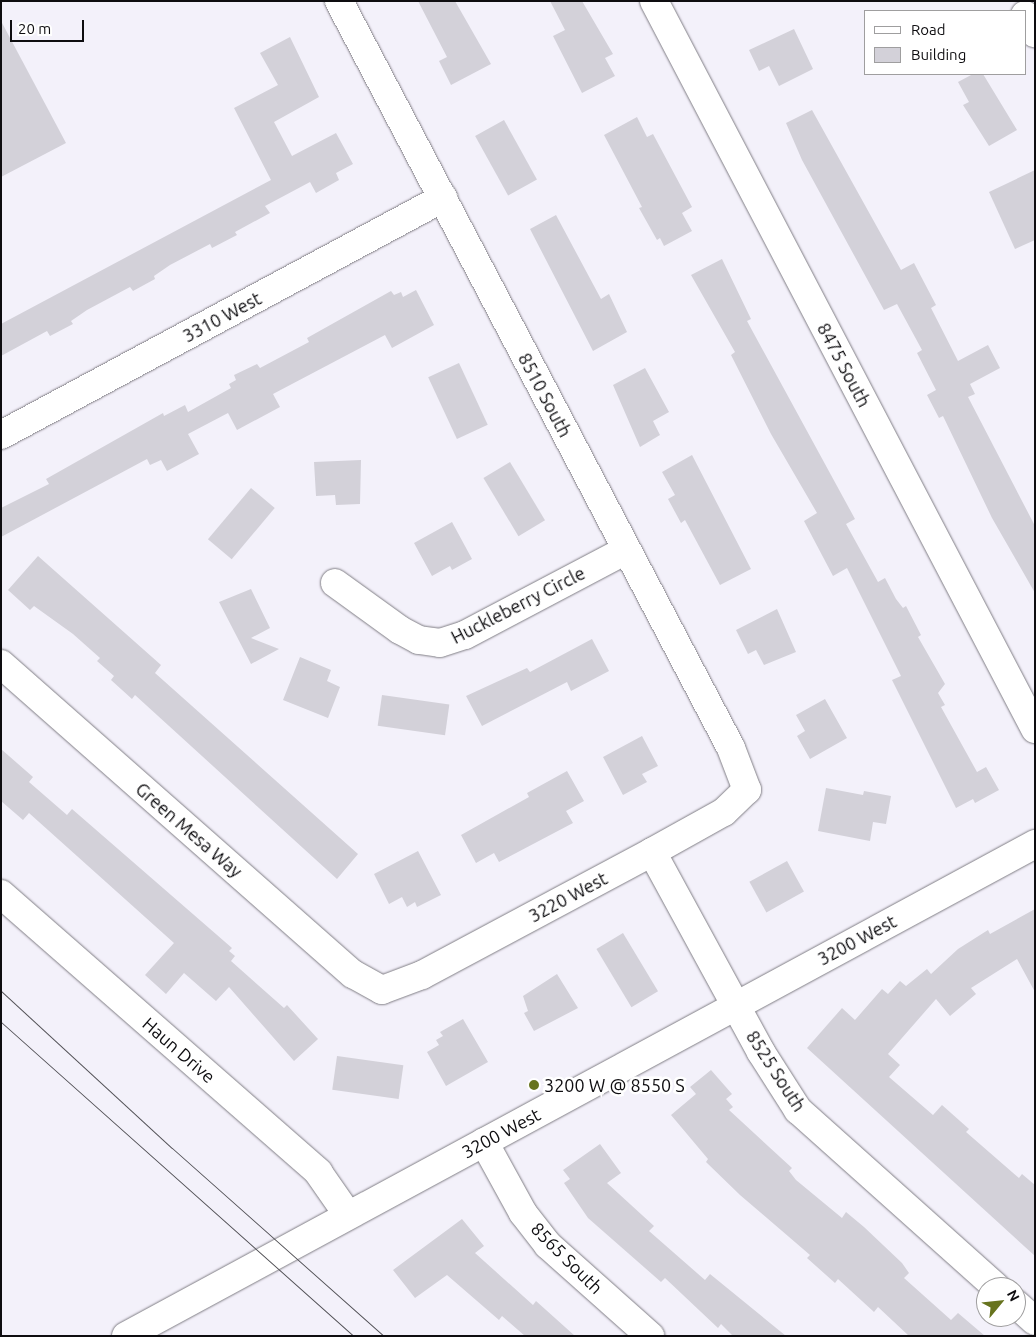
<!DOCTYPE html>
<html>
<head>
<meta charset="utf-8">
<style>
	body { margin:0 }
	#map { position:relative; width:1036px; height:1337px; overflow:hidden; background:#f3f1fa; font-family:Ubuntu,sans-serif }
	div>[style] { position:absolute }
	.building>* { inset:0; background:#d3d1d9; transform-origin:0 0 }
	.roads { filter:drop-shadow(0 0 1px #807e85) drop-shadow(0 0 1px #807e85) }
	.minor>* { height:28px; margin:-14px; padding:0 14px; transform-origin:14px; border-radius:14px; background:#fff }
	.tertiary>* { height:28px; margin:-14px; padding:0 14px; transform-origin:14px; border-radius:14px; background:#fff }
	.tram>* { height:1px; margin:-0.5px; padding:0 0.5px; transform-origin:0.5px; border-radius:0.5px; background:#515055 }
	.dots>* { width:14px; height:14px; translate:-50% -50%; box-sizing:border-box; border:2px solid #fff; border-radius:50% }
	span { translate:-50% -50%; white-space:nowrap; text-align:center; line-height:1.15; -webkit-text-stroke:5px #fff; paint-order:stroke }
	.street-label { font-size:18px; color:#0e0d10 }
	.poi-label { font-size:18px; color:#0e0d10 }
	.left { translate:0 -50%; text-align:left }
	.frame { position:absolute; inset:0; border:2px solid #0e0d10; pointer-events:none }
	.legend { position:absolute; left:864px; top:10px; width:162px; height:65px; box-sizing:border-box; background:#fff; border:1px solid #9f9e9f; margin:0; padding:6px 9px; list-style:none; font-size:15px; color:#0e0d10 }
	.legend li { display:flex; align-items:center; gap:10px; height:25px }
	.legend b { width:25px; border:1px solid #9f9e9f }
	.north { position:absolute; left:976px; top:1277px; width:50px; height:50px; box-sizing:border-box; background:#fff; border:1px solid #9f9e9f; border-radius:50%; rotate:62deg; font-size:14px; font-weight:700; line-height:20px; text-align:center; color:#0e0d10 }
	.north::after { content:''; display:block; margin:auto; width:18px; height:22px; background:#67731e; clip-path:polygon(50% 0,100% 100%,50% 72%,0 100%) }
	.scale { position:absolute; left:10px; top:20px; width:74px; height:22px; box-sizing:border-box; border:2px solid #0e0d10; border-top:0; padding-left:6px; font-size:15px; line-height:18px; white-space:nowrap; color:#0e0d10; -webkit-text-stroke:4px #fff; paint-order:stroke }
</style>
</head>
<body>
<div id="map">
	<div class="building">
		<div style="clip-path:polygon(418px 1px,455px 1px,491px 64px,451px 85px,439px 61px,447px 57px)"></div>
		<div style="clip-path:polygon(550px 1px,582px 1px,613px 54px,605px 58px,615px 76px,582px 93px,553px 36px,565px 30px)"></div>
		<div style="clip-path:polygon(1px 21px,66px 143px,1px 177px)"></div>
		<div style="clip-path:polygon(794px 29px,813px 69px,779px 86px,769px 66px,759px 71px,749px 50px)"></div>
		<div style="clip-path:polygon(290px 37px,319px 97px,274px 122px,292px 156px,336px 133px,353px 164px,336px 173px,339px 180px,316px 193px,310px 182px,265px 206px,270px 213px,235px 232px,237px 235px,212px 248px,210px 244px,170px 265px,154px 276px,155px 279px,133px 291px,130px 287px,87px 310px,71px 321px,73px 324px,50px 336px,47px 331px,1px 356px,1px 324px,271px 180px,234px 108px,278px 85px,260px 53px)"></div>
		<div style="clip-path:polygon(973px 74px,983px 74px,1017px 130px,989px 146px,963px 105px,969px 102px,958px 82px)"></div>
		<div style="clip-path:polygon(812px 110px,901px 270px,914px 263px,936px 305px,931px 308px,958px 361px,988px 345px,1000px 368px,970px 384px,975px 394px,968px 397px,1035px 526px,1035px 593px,992px 518px,943px 416px,939px 418px,927px 395px,936px 390px,917px 353px,922px 350px,897px 304px,884px 310px,802px 160px,786px 123px)"></div>
		<div style="clip-path:polygon(637px 117px,647px 137px,653px 134px,692px 207px,682px 213px,692px 231px,664px 246px,660px 238px,657px 240px,639px 208px,642px 207px,604px 135px)"></div>
		<div style="left:504px;top:120px;width:68px;height:33px;rotate:61deg"></div>
		<div style="clip-path:polygon(1035px 170px,1035px 240px,1015px 249px,989px 192px)"></div>
		<div style="clip-path:polygon(556px 215px,601px 299px,609px 294px,627px 332px,593px 351px,530px 229px)"></div>
		<div style="clip-path:polygon(722px 259px,751px 319px,747px 321px,855px 519px,846px 524px,878px 582px,885px 578px,896px 599px,903px 608px,906px 606px,921px 635px,918px 637px,945px 684px,938px 693px,945px 705px,941px 707px,977px 772px,986px 767px,999px 790px,975px 803px,973px 799px,956px 808px,892px 680px,901px 676px,847px 568px,833px 576px,804px 521px,817px 513px,771px 434px,731px 355px,735px 352px,691px 275px)"></div>
		<div style="clip-path:polygon(416px 290px,434px 325px,392px 348px,385px 335px,273px 394px,280px 407px,237px 430px,228px 413px,188px 434px,199px 454px,167px 471px,161px 460px,150px 465px,147px 459px,1px 537px,1px 508px,49px 484px,46px 479px,163px 413px,164px 416px,185px 405px,188px 412px,231px 388px,229px 384px,236px 380px,234px 375px,257px 364px,260px 368px,309px 342px,307px 338px,391px 291px,394px 295px,401px 292px,403px 297px)"></div>
		<div style="left:459px;top:363px;width:68px;height:34px;rotate:65deg"></div>
		<div style="clip-path:polygon(645px 368px,669px 412px,653px 421px,660px 435px,640px 447px,613px 385px)"></div>
		<div style="clip-path:polygon(692px 455px,751px 569px,720px 585px,685px 520px,681px 523px,668px 499px,675px 495px,662px 472px)"></div>
		<div style="clip-path:polygon(361px 460px,360px 504px,336px 505px,335px 495px,316px 496px,314px 462px)"></div>
		<div style="left:510px;top:462px;width:68px;height:31px;rotate:59deg"></div>
		<div style="left:251px;top:488px;width:31px;height:67px;rotate:40deg"></div>
		<div style="clip-path:polygon(452px 522px,472px 559px,452px 570px,450px 566px,432px 576px,414px 543px)"></div>
		<div style="clip-path:polygon(38px 556px,161px 665px,155px 673px,358px 854px,337px 879px,135px 695px,132px 699px,111px 680px,114px 676px,97px 661px,100px 658px,73px 634px,34px 606px,30px 610px,8px 590px)"></div>
		<div style="clip-path:polygon(251px 589px,270px 628px,251px 638px,279px 649px,251px 664px,219px 602px)"></div>
		<div style="clip-path:polygon(777px 609px,796px 652px,764px 665px,756px 650px,748px 654px,736px 630px)"></div>
		<div style="clip-path:polygon(592px 639px,609px 671px,571px 691px,567px 682px,482px 726px,466px 696px,527px 668px,530px 672px)"></div>
		<div style="clip-path:polygon(300px 657px,331px 670px,327px 681px,340px 687px,328px 718px,283px 700px)"></div>
		<div style="left:382px;top:695px;width:68px;height:31px;rotate:8deg"></div>
		<div style="clip-path:polygon(825px 699px,847px 738px,810px 759px,797px 736px,805px 731px,796px 715px)"></div>
		<div style="clip-path:polygon(642px 736px,658px 766px,642px 774px,647px 782px,623px 795px,603px 757px)"></div>
		<div style="clip-path:polygon(1px 749px,33px 777px,29px 782px,67px 815px,72px 809px,232px 948px,229px 951px,235px 956px,231px 961px,284px 1008px,287px 1005px,318px 1039px,294px 1061px,229px 987px,216px 1001px,184px 973px,166px 994px,145px 975px,174px 943px,29px 813px,23px 820px,1px 801px)"></div>
		<div style="clip-path:polygon(567px 771px,584px 801px,566px 811px,573px 823px,499px 862px,494px 853px,476px 863px,461px 835px,529px 797px,527px 793px)"></div>
		<div style="clip-path:polygon(826px 788px,863px 795px,864px 791px,891px 796px,886px 824px,873px 822px,870px 841px,818px 831px)"></div>
		<div style="clip-path:polygon(418px 851px,441px 895px,417px 907px,415px 902px,407px 907px,402px 897px,389px 904px,374px 874px)"></div>
		<div style="left:787px;top:861px;width:35px;height:43px;rotate:61deg"></div>
		<div style="clip-path:polygon(1035px 909px,1035px 992px,1017px 959px,971px 988px,976px 994px,950px 1016px,936px 999px,888px 1054px,900px 1065px,889px 1077px,933px 1115px,942px 1105px,969px 1129px,966px 1132px,1019px 1178px,1022px 1174px,1035px 1185px,1035px 1256px,807px 1048px,842px 1008px,855px 1020px,882px 989px,888px 994px,900px 981px,906px 986px,927px 969px,931px 974px,958px 949px,988px 930px,990px 934px)"></div>
		<div style="left:623px;top:933px;width:68px;height:31px;rotate:59deg"></div>
		<div style="clip-path:polygon(557px 974px,578px 1008px,534px 1031px,524px 1013px,528px 1011px,523px 996px)"></div>
		<div style="clip-path:polygon(463px 1019px,488px 1062px,446px 1086px,427px 1052px,439px 1045px,436px 1040px,443px 1036px,440px 1032px)"></div>
		<div style="left:337px;top:1056px;width:67px;height:34px;rotate:8deg"></div>
		<div style="clip-path:polygon(711px 1070px,732px 1094px,726px 1099px,733px 1107px,729px 1110px,792px 1168px,789px 1171px,796px 1180px,842px 1218px,846px 1212px,864px 1227px,902px 1263px,909px 1273px,904px 1278px,951px 1320px,958px 1313px,985px 1336px,909px 1336px,878px 1307px,874px 1312px,838px 1279px,835px 1283px,807px 1258px,810px 1255px,740px 1195px,706px 1162px,708px 1159px,671px 1115px,696px 1094px,690px 1087px)"></div>
		<div style="clip-path:polygon(600px 1144px,621px 1173px,607px 1183px,654px 1226px,649px 1231px,705px 1280px,710px 1274px,786px 1336px,733px 1336px,721px 1324px,718px 1328px,665px 1278px,661px 1282px,588px 1218px,564px 1183px,570px 1179px,563px 1170px)"></div>
		<div style="clip-path:polygon(462px 1219px,484px 1246px,475px 1253px,533px 1305px,536px 1301px,575px 1336px,525px 1336px,502px 1316px,499px 1320px,447px 1275px,415px 1298px,393px 1270px)"></div>
	</div>
	<div class="roads">
		<div class="minor">
			<div style="left:654px;top:1px;width:822px;rotate:62.37deg"></div>
			<div style="left:1025px;top:15px;width:21px;rotate:61deg"></div>
			<div style="left:1px;top:435px;width:502px;rotate:-28.2deg"></div>
			<div style="left:335px;top:583px;width:80px;rotate:35.9deg"></div>
			<div style="left:400px;top:630px;width:21px;rotate:28deg"></div>
			<div style="left:419px;top:640px;width:21px;rotate:8deg"></div>
			<div style="left:440px;top:643px;width:26px;rotate:-18deg"></div>
			<div style="left:465px;top:635px;width:182px;rotate:-27.8deg"></div>
			<div style="left:1px;top:664px;width:469px;rotate:41.4deg"></div>
			<div style="left:353px;top:974px;width:33px;rotate:29deg"></div>
			<div style="left:382px;top:990px;width:43px;rotate:-20.6deg"></div>
			<div style="left:422px;top:975px;width:261px;rotate:-28.1deg"></div>
			<div style="left:652px;top:852px;width:82px;rotate:-29.1deg"></div>
			<div style="left:724px;top:812px;width:32px;rotate:-44deg"></div>
			<div style="left:747px;top:790px;width:45px;rotate:-110.9deg"></div>
			<div style="left:731px;top:748px;width:844px;rotate:-117.69deg"></div>
			<div style="left:652px;top:852px;width:228px;rotate:61.4deg"></div>
			<div style="left:761px;top:1052px;width:69px;rotate:57.5deg"></div>
			<div style="left:798px;top:1110px;width:266px;rotate:41.8deg"></div>
			<div style="left:484px;top:1142px;width:81px;rotate:61.2deg"></div>
			<div style="left:523px;top:1213px;width:41px;rotate:52deg"></div>
			<div style="left:548px;top:1245px;width:137px;rotate:41.7deg"></div>
			<div style="left:1016px;top:1304px;width:25px;rotate:42deg"></div>
		</div>
		<div class="tertiary">
			<div style="left:1px;top:894px;width:422px;rotate:41.2deg"></div>
			<div style="left:318px;top:1172px;width:52px;rotate:55.1deg"></div>
			<div style="left:126px;top:1336px;width:1034px;rotate:-28.42deg"></div>
		</div>
	</div>
	<div class="tram">
		<div style="left:1px;top:991px;width:232px;rotate:42.6deg"></div>
		<div style="left:172px;top:1148px;width:283px;rotate:41.6deg"></div>
		<div style="left:1px;top:1022px;width:472px;rotate:41.7deg"></div>
	</div>
	<div class="dots">
		<div style="left:534px;top:1085px;background:#67731e"></div>
	</div>
	<div class="street-label">
		<span style="left:222px;top:317px;rotate:-28deg">3310 West</span>
		<span style="left:844px;top:365px;rotate:62deg">8475 South</span>
		<span style="left:545px;top:395px;rotate:62deg">8510 South</span>
		<span style="left:518px;top:605px;rotate:-27deg">Huckleberry Circle</span>
		<span style="left:189px;top:830px;rotate:41deg">Green Mesa Way</span>
		<span style="left:568px;top:897px;rotate:-28deg">3220 West</span>
		<span style="left:857px;top:940px;rotate:-28deg">3200 West</span>
		<span style="left:179px;top:1050px;rotate:41deg">Haun Drive</span>
		<span style="left:776px;top:1071px;rotate:57deg">8525 South</span>
		<span style="left:501px;top:1133px;rotate:-28deg">3200 West</span>
		<span style="left:567px;top:1258px;rotate:45deg">8565 South</span>
	</div>
	<div class="poi-label">
		<span class="left" style="left:544px;top:1085px">3200 W @ 8550 S</span>
	</div>
	<div class="frame"></div>
	<ul class="legend">
	<li><b style="height:6px;background:#fff"></b>Road</li>
	<li><b style="height:14px;background:#d3d1d9"></b>Building</li>
	</ul>
	<div class="north">N</div>
	<div class="scale">20 m</div>
</div>
</body>
</html>
